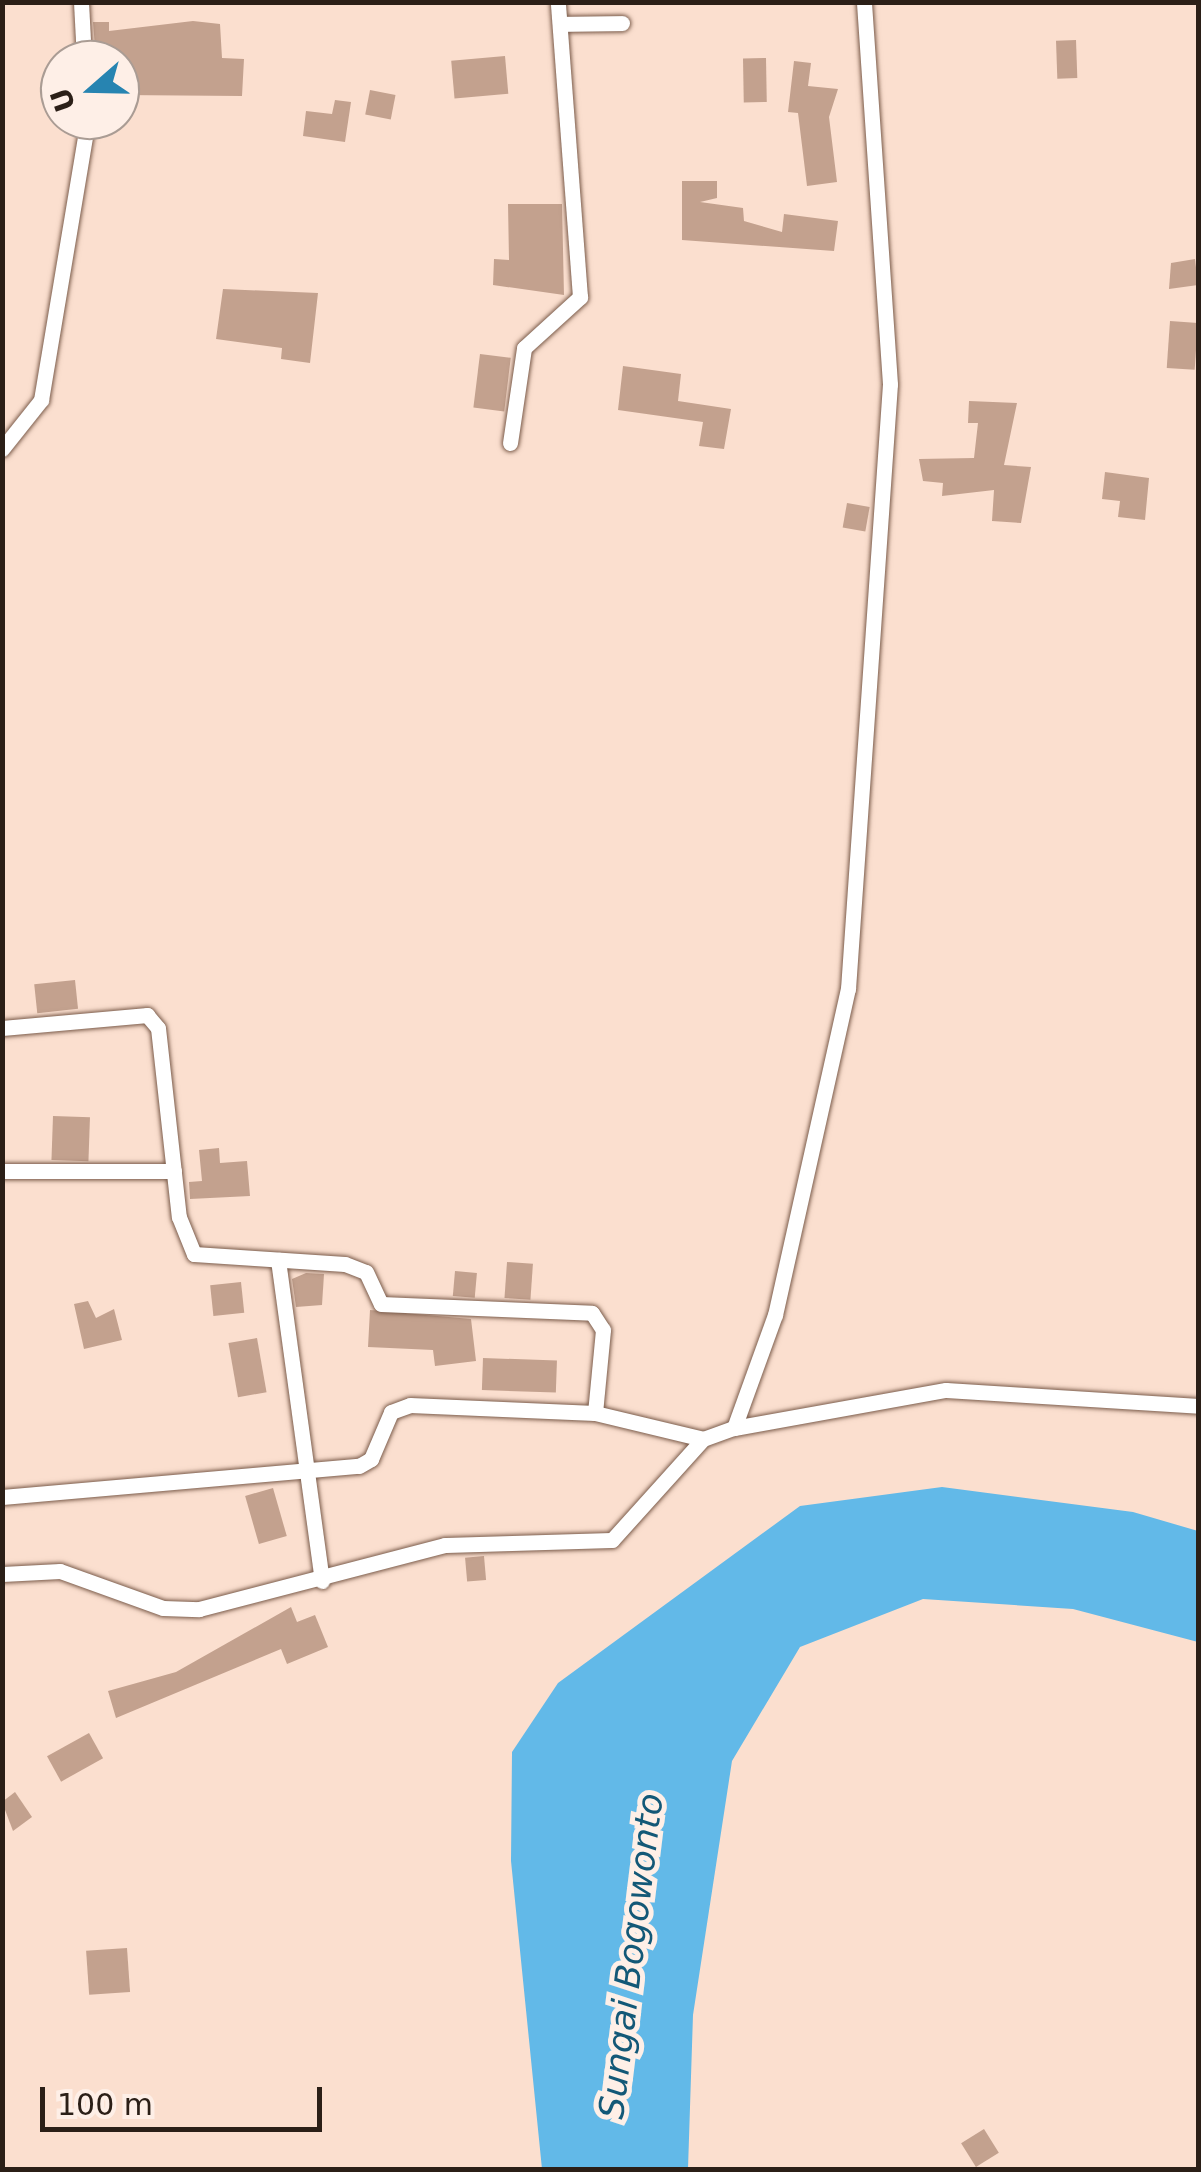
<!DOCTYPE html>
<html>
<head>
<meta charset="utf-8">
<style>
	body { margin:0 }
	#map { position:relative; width:1201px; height:2172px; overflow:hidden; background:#fbdfcf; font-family:"DejaVu Sans",sans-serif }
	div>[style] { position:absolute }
	.water>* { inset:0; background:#62b9e8 }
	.building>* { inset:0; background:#c3a18e; transform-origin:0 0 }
	.roads { filter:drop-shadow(0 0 2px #7b5c4b) drop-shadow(0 0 2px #7b5c4b) }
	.minor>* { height:15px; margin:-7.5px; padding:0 7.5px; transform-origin:7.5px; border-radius:7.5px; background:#fff }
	span { translate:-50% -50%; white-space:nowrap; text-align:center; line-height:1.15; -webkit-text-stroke:10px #feefe7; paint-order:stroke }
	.water-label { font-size:35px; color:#135877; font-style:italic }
	.frame { position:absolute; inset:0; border:5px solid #2b1f17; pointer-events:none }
	.north { position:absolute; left:40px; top:40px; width:100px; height:100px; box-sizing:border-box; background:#feefe7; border:2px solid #aa9c94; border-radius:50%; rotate:250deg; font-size:28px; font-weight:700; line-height:40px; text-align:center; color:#2b1f17 }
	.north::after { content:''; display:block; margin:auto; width:35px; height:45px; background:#2784b1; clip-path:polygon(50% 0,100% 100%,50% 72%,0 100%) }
	.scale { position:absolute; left:40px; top:2087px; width:282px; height:45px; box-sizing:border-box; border:5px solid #2b1f17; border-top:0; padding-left:12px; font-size:30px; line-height:35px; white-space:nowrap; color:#2b1f17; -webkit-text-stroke:8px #feefe7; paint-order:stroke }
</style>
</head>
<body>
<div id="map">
	<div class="water">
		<div style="clip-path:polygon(942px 1487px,1133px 1512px,1198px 1531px,1198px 1642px,1073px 1609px,923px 1599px,800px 1647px,732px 1761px,693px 2015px,688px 2169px,542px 2169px,511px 1861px,512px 1752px,558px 1683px,800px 1506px)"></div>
	</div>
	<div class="building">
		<div style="clip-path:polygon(193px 21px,220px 24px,222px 58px,244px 59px,242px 96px,120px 95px,120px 60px,96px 60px,93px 22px,109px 22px,109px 31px)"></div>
		<div style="left:1076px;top:40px;width:38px;height:20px;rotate:88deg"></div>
		<div style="left:505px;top:56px;width:38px;height:54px;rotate:85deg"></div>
		<div style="left:766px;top:58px;width:44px;height:23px;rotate:89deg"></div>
		<div style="clip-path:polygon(794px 61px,811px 63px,808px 86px,838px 89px,829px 117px,837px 182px,807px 186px,798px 113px,788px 112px)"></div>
		<div style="left:370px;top:90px;width:26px;height:25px;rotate:11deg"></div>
		<div style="clip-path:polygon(335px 100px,351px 102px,345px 142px,303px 136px,306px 111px,332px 114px)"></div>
		<div style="clip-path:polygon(682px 181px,717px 181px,717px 198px,700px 202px,743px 208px,744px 221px,782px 232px,784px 214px,838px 221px,834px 251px,682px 240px)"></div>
		<div style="clip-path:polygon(508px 204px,562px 204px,564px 295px,493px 285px,494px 259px,509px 260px)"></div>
		<div style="clip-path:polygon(1195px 259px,1198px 285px,1169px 289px,1171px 263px)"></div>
		<div style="clip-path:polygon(223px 289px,318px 293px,310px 363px,281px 359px,282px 348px,216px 339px)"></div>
		<div style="left:1170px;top:321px;width:28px;height:47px;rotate:4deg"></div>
		<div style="left:480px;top:354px;width:31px;height:54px;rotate:7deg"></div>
		<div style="clip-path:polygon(623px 366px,681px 374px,678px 401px,731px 409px,724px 449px,699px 446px,703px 422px,618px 410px)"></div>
		<div style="clip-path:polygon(969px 401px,1017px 403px,1004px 465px,1031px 467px,1021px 523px,992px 521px,994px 490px,942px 496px,943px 483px,923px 481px,919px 459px,974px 458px,978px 423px,968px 423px)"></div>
		<div style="clip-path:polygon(1105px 472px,1149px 478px,1145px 520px,1118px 517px,1120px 501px,1102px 499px)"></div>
		<div style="left:847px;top:503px;width:23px;height:25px;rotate:10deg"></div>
		<div style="left:75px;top:980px;width:29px;height:41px;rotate:84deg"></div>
		<div style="left:53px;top:1116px;width:37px;height:44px;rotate:2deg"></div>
		<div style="clip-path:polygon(219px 1148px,220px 1163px,247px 1161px,250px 1196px,190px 1199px,189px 1182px,202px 1181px,199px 1150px)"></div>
		<div style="left:507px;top:1262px;width:26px;height:36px;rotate:4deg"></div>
		<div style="left:455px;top:1271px;width:22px;height:25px;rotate:5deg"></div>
		<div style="clip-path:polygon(306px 1273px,324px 1274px,322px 1305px,296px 1307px,292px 1279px)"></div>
		<div style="left:241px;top:1282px;width:31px;height:31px;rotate:84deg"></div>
		<div style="clip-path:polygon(88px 1301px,96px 1318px,114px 1309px,122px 1340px,84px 1349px,74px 1304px)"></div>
		<div style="clip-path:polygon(370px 1310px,471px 1319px,476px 1361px,435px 1366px,433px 1350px,368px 1347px)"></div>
		<div style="left:257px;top:1338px;width:55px;height:29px;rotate:80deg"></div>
		<div style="left:483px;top:1358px;width:74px;height:32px;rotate:2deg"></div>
		<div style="left:273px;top:1488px;width:50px;height:29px;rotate:74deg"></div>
		<div style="left:484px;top:1556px;width:24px;height:19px;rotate:85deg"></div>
		<div style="clip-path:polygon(291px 1607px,297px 1622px,315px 1615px,328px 1647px,287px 1664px,281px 1649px,116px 1718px,108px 1691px,176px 1672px)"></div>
		<div style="left:89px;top:1733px;width:29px;height:48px;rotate:61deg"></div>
		<div style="clip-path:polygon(15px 1792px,32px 1817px,13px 1831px,2px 1802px)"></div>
		<div style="left:127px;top:1948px;width:44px;height:41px;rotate:86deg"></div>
		<div style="left:984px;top:2129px;width:28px;height:27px;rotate:58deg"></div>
	</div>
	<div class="roads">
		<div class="minor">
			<div style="left:81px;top:2px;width:58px;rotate:87deg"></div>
			<div style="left:560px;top:24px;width:62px;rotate:-0.9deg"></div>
			<div style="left:510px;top:443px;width:96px;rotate:-81.6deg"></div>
			<div style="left:524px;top:348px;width:76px;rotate:-42.3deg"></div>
			<div style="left:580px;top:297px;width:296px;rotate:-94.3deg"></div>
			<div style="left:2px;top:449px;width:63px;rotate:-51.5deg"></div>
			<div style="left:41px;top:400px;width:284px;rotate:-80.5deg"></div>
			<div style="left:2px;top:1028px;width:146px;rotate:-5.1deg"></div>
			<div style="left:147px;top:1015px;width:17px;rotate:50deg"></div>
			<div style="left:158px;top:1028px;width:190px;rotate:83.7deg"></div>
			<div style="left:179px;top:1217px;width:40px;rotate:68deg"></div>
			<div style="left:194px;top:1254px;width:151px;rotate:3.8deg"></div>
			<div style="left:345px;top:1264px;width:22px;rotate:21deg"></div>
			<div style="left:366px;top:1272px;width:35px;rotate:65deg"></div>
			<div style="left:381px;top:1304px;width:211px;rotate:2.4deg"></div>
			<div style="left:592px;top:1313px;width:20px;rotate:57deg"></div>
			<div style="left:603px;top:1330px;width:83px;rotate:95.5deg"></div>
			<div style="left:2px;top:1171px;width:172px"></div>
			<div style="left:278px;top:1260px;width:324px;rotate:82.2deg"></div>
			<div style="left:734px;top:1428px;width:120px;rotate:-70.1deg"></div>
			<div style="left:775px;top:1315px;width:334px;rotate:-77.4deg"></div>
			<div style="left:848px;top:989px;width:606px;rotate:-86.03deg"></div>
			<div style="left:890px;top:384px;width:383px;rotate:-93.9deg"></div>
			<div style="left:2px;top:1497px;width:358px;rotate:-5deg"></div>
			<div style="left:359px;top:1466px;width:14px;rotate:-30deg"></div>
			<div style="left:371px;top:1459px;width:51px;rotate:-66.9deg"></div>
			<div style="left:391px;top:1412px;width:20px;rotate:-20deg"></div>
			<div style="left:410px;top:1405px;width:185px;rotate:2.5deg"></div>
			<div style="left:595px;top:1413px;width:111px;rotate:13.5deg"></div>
			<div style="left:2px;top:1574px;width:58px;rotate:-3deg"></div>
			<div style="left:60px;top:1571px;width:109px;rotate:19.8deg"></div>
			<div style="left:163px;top:1608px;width:36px;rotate:2deg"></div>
			<div style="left:199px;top:1609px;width:254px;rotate:-14.6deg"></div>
			<div style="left:445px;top:1545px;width:167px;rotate:-1.7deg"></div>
			<div style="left:612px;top:1540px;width:136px;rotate:-48deg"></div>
			<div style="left:703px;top:1439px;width:33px;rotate:-20deg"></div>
			<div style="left:734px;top:1428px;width:215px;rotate:-10.2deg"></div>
			<div style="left:946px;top:1390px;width:253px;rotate:3.6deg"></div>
		</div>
	</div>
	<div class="water-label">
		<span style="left:631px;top:1956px;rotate:-83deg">Sungai Bogowonto</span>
	</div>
	<div class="frame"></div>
	<div class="north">U</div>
	<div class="scale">100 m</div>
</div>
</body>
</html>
